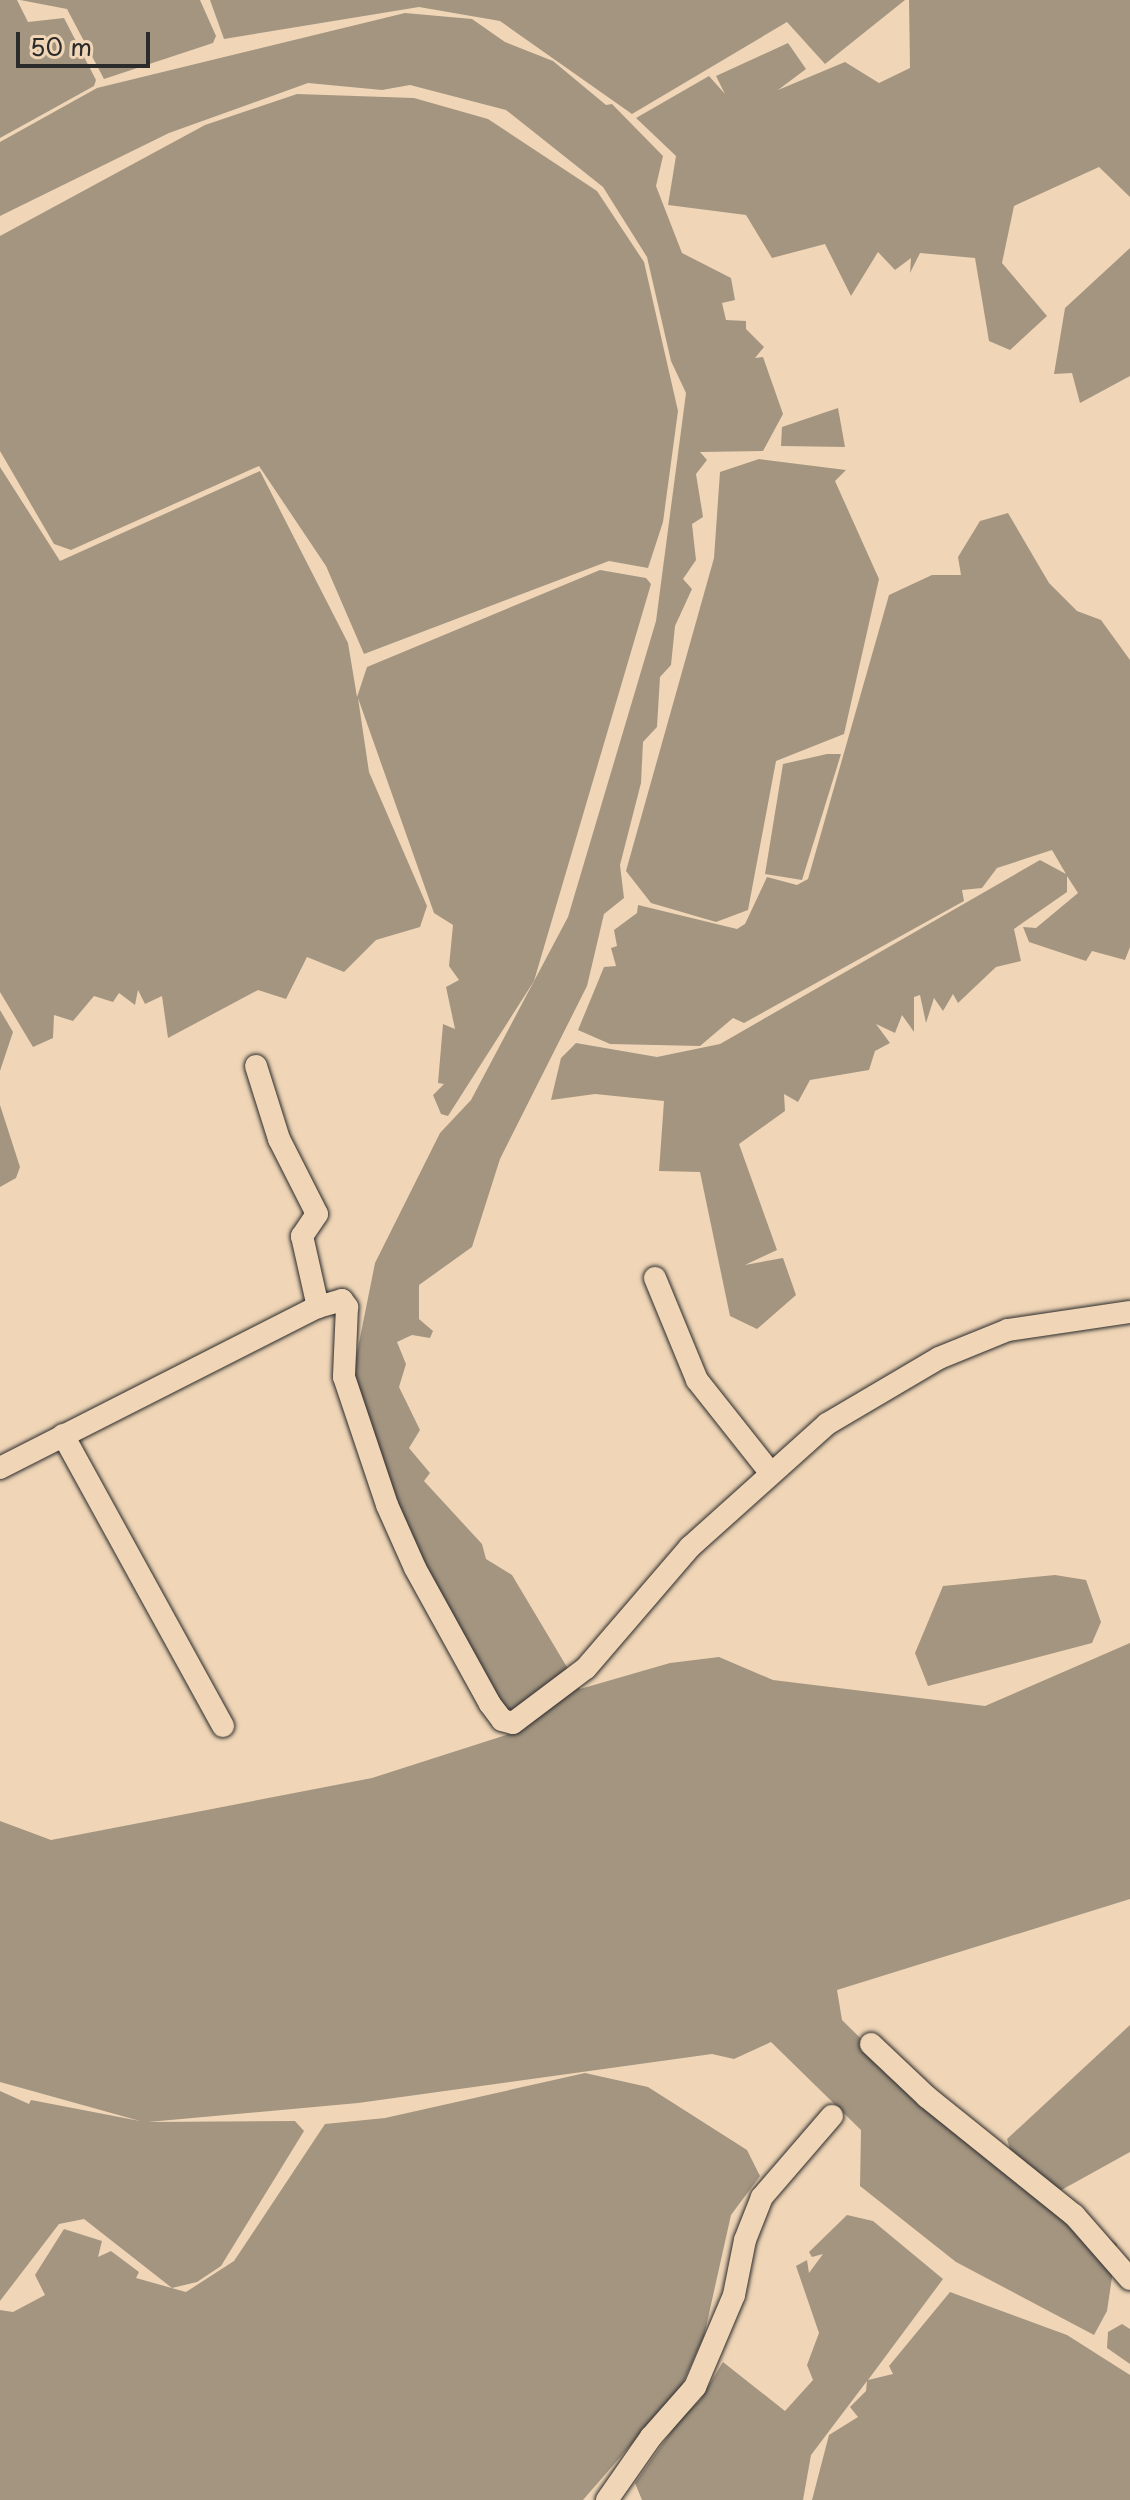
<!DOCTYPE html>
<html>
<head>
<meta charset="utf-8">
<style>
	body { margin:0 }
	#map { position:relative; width:1130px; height:2500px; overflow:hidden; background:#f0d6b7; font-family:"Playpen Sans",sans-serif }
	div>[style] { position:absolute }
	.water>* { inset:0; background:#a49581 }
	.roads { filter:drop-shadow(0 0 2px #2b2b2b) drop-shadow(0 0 2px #2b2b2b) }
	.minor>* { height:22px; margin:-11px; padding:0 11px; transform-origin:11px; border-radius:11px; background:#f0d6b7 }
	span { translate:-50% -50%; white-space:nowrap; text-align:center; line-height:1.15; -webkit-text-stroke:6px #f0d6b7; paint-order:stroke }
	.scale { position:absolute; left:16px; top:32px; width:134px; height:36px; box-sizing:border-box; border:4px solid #2b2b2b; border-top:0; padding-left:10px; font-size:24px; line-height:28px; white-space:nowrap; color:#2b2b2b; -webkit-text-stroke:6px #f0d6b7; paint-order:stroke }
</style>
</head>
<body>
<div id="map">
	<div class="water">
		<div style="clip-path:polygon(0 0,17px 0,28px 22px,64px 18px,96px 80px,94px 86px,0 138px)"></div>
		<div style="clip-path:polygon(20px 0,200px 0,216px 36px,213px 43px,104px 79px,67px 9px)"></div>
		<div style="clip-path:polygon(210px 0,905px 0,825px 64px,787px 22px,632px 114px,500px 21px,419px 7px,224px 39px)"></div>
		<div style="clip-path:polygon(909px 0,1130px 0,1130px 197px,1099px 167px,1014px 206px,1002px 263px,1047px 316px,1010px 350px,989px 341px,975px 258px,920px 253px,910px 273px,911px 258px,895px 270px,878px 252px,851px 296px,825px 244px,772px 258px,746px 215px,668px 205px,676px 156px,636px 118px,709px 76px,725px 94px,716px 76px,788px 43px,806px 69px,778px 90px,845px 62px,879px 83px,910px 68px)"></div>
		<div style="clip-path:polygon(405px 13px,472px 19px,505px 42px,553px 61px,606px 105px,612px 104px,663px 156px,656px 186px,682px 253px,731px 278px,735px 300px,722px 303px,726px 320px,746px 321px,746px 329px,764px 347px,755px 358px,763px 357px,783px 414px,763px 451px,700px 452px,707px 460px,696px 474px,703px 517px,692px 524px,696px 560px,683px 579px,692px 589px,675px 626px,671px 665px,660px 677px,657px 727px,643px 742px,641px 783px,620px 865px,624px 898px,604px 914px,587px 986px,500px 1159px,472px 1247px,419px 1285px,419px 1319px,433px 1331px,430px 1338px,412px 1335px,397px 1342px,406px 1364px,399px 1387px,420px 1430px,409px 1448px,430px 1473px,424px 1481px,482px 1544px,486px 1559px,512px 1575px,580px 1689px,670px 1663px,719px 1657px,773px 1680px,985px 1706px,1130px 1643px,1130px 1899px,837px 1990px,842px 2020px,926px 2103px,1117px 2244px,1107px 2311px,1094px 2335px,956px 2262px,860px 2186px,861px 2130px,771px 2042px,734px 2059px,712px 2054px,358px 2103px,148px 2122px,295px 2121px,304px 2131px,221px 2266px,197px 2282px,172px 2288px,84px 2219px,59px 2224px,0 2301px,0 2091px,29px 2104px,31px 2100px,140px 2121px,0 2082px,0 1821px,51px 1840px,372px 1778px,525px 1729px,498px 1699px,408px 1544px,353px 1373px,375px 1263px,440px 1133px,471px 1100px,568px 917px,656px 621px,686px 393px,671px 361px,647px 257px,603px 187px,506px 110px,410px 85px,382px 90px,308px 83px,169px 133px,0 216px,0 142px,97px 88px)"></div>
		<div style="clip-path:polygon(297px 94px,414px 98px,488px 119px,597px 191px,644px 262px,678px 411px,663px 522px,648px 568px,609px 561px,364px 654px,326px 566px,259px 466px,71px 550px,54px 544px,0 451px,0 236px,205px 125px)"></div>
		<div style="clip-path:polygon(1130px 248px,1130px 376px,1080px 403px,1072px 373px,1054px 374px,1065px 308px)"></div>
		<div style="clip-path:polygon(838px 408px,845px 447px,781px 446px,782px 427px)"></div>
		<div style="clip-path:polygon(759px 459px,846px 470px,835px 481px,879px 579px,844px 734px,776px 761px,748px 910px,716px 922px,651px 903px,626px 871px,714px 558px,720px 472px)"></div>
		<div style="clip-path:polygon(0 467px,60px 561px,260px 471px,348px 643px,357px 697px,367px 667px,600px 570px,646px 578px,651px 584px,534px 981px,448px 1116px,441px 1114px,433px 1095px,444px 1084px,438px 1083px,443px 1024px,455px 1029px,446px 987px,459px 980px,449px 966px,453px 925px,434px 913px,358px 698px,369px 772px,427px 906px,420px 927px,376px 940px,344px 972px,307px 957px,286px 999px,258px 990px,168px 1038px,162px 996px,145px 1004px,138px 990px,135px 1005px,119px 993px,113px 1002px,94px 996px,73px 1021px,54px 1015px,53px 1038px,33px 1047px,0 992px)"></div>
		<div style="clip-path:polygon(1008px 513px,1049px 583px,1077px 611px,1101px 620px,1130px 660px,1130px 947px,1125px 960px,1092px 951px,1086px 961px,1029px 942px,1023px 927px,1036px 928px,1078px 893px,1067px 876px,1067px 892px,1014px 929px,1021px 961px,996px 967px,958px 1003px,953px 994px,943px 1011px,934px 998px,926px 1023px,920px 995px,914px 997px,914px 1032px,902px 1015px,895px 1033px,876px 1024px,890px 1043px,875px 1051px,869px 1070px,810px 1080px,798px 1102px,784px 1094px,785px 1111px,739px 1144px,777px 1250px,745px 1265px,783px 1258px,796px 1295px,757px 1329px,730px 1316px,700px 1172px,659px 1171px,664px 1101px,595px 1094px,551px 1100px,561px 1058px,576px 1043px,657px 1057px,720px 1044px,1040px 860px,1066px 874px,1052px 850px,997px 868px,982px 888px,962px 890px,964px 901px,744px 1023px,733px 1018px,700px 1046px,610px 1044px,578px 1030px,604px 967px,616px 966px,611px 948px,617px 946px,614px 930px,637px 913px,638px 905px,737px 929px,745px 924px,767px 877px,797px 885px,808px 879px,889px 595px,932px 575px,961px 575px,958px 557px,980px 521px)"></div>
		<div style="clip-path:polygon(827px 754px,841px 754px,802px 880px,765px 874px,783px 764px)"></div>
		<div style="clip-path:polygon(0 1010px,13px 1032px,0 1071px)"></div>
		<div style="clip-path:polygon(0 1105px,20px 1167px,16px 1178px,0 1187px)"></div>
		<div style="clip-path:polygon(1055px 1575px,1086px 1580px,1101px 1622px,1092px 1643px,928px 1686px,915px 1653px,943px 1586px)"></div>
		<div style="clip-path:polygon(1130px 2025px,1130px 2152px,1056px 2193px,1014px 2163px,1007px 2139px)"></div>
		<div style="clip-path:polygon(585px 2073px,648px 2087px,747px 2150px,760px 2176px,731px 2215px,704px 2336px,681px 2387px,583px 2500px,0 2500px,0 2310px,13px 2312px,45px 2295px,35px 2275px,64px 2229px,102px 2241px,98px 2257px,111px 2251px,139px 2272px,136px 2278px,186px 2292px,234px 2261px,325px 2124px,385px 2118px)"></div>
		<div style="clip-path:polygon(847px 2215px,873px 2221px,943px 2279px,868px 2380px,893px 2374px,889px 2366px,950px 2292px,1067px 2335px,1130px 2375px,1130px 2500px,812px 2500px,829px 2435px,858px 2417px,850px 2407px,866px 2391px,867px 2381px,811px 2455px,803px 2500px,642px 2500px,635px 2483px,680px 2419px,700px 2400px,723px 2362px,785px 2411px,813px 2380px,807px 2365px,819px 2333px,796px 2266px,807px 2260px,809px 2273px,823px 2254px,812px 2257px,809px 2252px)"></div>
		<div style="clip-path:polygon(1122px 2324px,1130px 2329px,1130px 2364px,1107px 2348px,1108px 2332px)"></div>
	</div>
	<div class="roads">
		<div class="minor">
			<div style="left:256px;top:1066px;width:77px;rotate:72.5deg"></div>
			<div style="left:279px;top:1139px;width:84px;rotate:63.1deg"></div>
			<div style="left:317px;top:1214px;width:27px;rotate:124deg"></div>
			<div style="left:302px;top:1236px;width:73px;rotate:77.3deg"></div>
			<div style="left:655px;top:1278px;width:110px;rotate:67.6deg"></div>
			<div style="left:697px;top:1380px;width:117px;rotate:51.6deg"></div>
			<div style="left:63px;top:1435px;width:332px;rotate:61.2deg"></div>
			<div style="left:0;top:1468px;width:356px;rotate:-26.9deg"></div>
			<div style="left:318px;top:1307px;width:25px;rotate:-16deg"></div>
			<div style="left:342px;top:1300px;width:9px;rotate:54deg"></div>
			<div style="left:347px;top:1307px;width:70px;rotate:92.5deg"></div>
			<div style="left:344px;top:1377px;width:135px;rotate:71.4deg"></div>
			<div style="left:387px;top:1505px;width:69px;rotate:66deg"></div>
			<div style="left:415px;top:1568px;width:155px;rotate:61.1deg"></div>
			<div style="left:490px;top:1704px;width:20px;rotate:53deg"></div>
			<div style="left:502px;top:1720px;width:11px;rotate:15deg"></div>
			<div style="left:513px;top:1723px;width:91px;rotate:-37deg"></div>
			<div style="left:586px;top:1668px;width:160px;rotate:-49.3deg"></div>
			<div style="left:690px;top:1547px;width:184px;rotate:-41.9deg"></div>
			<div style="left:827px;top:1424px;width:130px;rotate:-30.5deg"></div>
			<div style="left:939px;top:1358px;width:74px;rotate:-22.1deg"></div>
			<div style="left:1008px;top:1330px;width:123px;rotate:-8.4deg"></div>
			<div style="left:871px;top:2044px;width:77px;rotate:43.4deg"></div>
			<div style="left:927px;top:2097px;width:189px;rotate:38.8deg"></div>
			<div style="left:1074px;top:2215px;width:85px;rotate:48.8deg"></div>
			<div style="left:607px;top:2500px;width:77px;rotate:-55.1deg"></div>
			<div style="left:651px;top:2437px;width:67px;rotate:-48.7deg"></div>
			<div style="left:695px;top:2387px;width:100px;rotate:-67deg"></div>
			<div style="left:734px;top:2295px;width:56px;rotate:-78.7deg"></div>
			<div style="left:745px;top:2240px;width:46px;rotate:-68.4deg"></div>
			<div style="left:762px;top:2197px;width:107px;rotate:-49.2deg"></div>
		</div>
	</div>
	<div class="scale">50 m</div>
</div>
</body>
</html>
